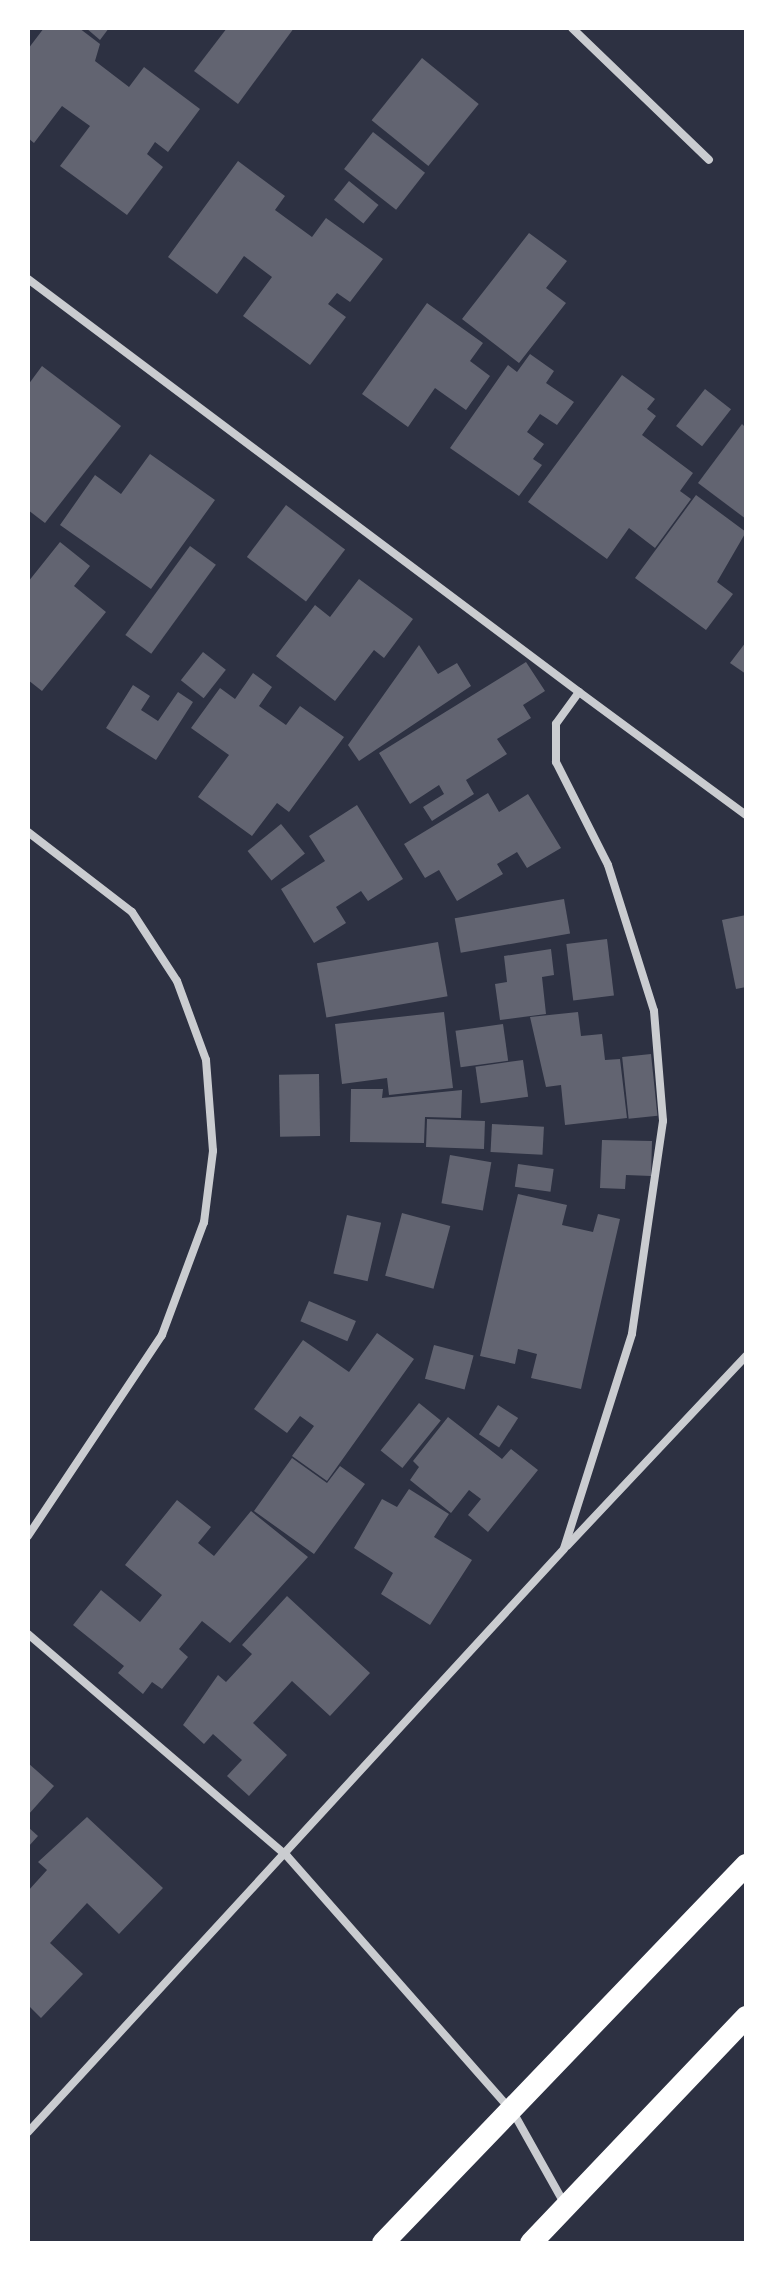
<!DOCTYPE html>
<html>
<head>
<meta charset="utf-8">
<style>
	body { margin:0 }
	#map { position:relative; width:774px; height:2271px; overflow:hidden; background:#2d3142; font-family:"IBM Plex Sans",sans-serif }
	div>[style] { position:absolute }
	.building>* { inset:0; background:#626471; transform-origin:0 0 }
	.minor>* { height:8px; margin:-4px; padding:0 4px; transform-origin:4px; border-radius:4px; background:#caccd0 }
	.trunk>* { height:22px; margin:-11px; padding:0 11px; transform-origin:11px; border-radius:11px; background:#fff }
	span { translate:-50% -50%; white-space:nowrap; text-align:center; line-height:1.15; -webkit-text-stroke:6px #fff; paint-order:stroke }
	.frame { position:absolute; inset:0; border:30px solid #fff; pointer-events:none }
</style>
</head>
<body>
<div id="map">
	<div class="building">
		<div style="clip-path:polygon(44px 28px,79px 28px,100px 44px,95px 61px,129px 87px,144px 67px,200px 109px,168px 152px,155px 142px,147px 154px,163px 167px,127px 215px,60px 166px,90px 126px,62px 106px,34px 143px,28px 138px,28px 49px)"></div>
		<div style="clip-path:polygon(86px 28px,109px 28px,100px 40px)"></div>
		<div style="clip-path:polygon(227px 28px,294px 28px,238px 104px,194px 71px)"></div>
		<div style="left:422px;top:58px;width:73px;height:80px;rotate:39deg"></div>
		<div style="left:373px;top:132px;width:66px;height:47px;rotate:38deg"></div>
		<div style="clip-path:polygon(238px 161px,285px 196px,275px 210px,312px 237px,326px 218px,383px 259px,350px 302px,337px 293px,328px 304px,346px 317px,310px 365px,243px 316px,272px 277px,244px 256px,217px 294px,168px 257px)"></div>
		<div style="left:349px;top:181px;width:38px;height:24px;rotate:39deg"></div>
		<div style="clip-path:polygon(529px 233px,567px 261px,546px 288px,566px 303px,519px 363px,462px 319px)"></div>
		<div style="clip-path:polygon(427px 303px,483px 343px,470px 361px,490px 376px,466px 410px,435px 388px,408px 427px,362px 394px)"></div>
		<div style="clip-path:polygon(530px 354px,554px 371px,546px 383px,574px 402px,557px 425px,540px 414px,527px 432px,544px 444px,533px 459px,542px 465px,519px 496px,450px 448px,508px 365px,517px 372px)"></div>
		<div style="clip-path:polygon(42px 366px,121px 426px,45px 523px,28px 510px,28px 385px)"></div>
		<div style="clip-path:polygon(622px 375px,655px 399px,647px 409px,656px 416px,642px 435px,693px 473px,680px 491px,691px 499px,655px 548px,629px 528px,607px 559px,528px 502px)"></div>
		<div style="left:705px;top:389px;width:33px;height:47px;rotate:38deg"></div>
		<div style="clip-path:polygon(742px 424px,746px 428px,746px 519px,698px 483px)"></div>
		<div style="clip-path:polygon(150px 454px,215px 500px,151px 589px,60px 525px,95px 475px,121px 494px)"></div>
		<div style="clip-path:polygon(696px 495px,746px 532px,717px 582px,733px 594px,706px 630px,635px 578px)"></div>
		<div style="left:286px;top:505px;width:74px;height:65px;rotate:37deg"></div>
		<div style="clip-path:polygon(60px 542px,90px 566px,74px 586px,106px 612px,42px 691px,28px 680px,28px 582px)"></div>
		<div style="left:190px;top:546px;width:32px;height:110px;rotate:36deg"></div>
		<div style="clip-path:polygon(359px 579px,413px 619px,384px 658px,374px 650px,335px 701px,276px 656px,315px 605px,330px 617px)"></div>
		<div style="clip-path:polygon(746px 642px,746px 674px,730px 663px)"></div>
		<div style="clip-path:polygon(419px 645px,438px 674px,457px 663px,471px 686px,359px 761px,348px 745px)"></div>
		<div style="left:203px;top:652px;width:29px;height:36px;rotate:38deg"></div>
		<div style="clip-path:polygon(526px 662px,545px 691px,523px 705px,531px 718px,497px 739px,507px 754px,466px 780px,474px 794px,432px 821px,423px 807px,444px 794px,439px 785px,410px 804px,379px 753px)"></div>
		<div style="clip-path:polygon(253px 673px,272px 687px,259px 706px,286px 725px,300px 706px,344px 737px,289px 812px,277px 803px,252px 836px,198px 797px,229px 755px,191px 728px,220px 688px,235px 699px)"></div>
		<div style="clip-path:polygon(133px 685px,150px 696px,141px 710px,158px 721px,178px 692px,193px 702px,156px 760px,106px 728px)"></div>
		<div style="clip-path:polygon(488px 793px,499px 812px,528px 794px,561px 848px,527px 868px,517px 852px,497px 864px,503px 874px,457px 901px,439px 870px,425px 878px,404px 844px)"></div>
		<div style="clip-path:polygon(357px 805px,403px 879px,368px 901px,361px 891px,336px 907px,346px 923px,314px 943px,281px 889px,325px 861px,309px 836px)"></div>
		<div style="left:281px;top:824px;width:38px;height:43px;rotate:51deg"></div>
		<div style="left:564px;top:899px;width:35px;height:111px;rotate:80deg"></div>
		<div style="clip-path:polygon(746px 915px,746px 987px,736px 989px,722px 920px)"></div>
		<div style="left:607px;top:939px;width:57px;height:41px;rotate:83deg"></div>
		<div style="left:438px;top:942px;width:55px;height:123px;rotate:80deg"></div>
		<div style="clip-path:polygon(551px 949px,554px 975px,542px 977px,546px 1014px,500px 1020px,495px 984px,507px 982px,504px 956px)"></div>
		<div style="clip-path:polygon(444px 1012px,453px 1088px,389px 1095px,387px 1078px,342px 1084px,335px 1024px)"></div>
		<div style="clip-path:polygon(578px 1012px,581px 1036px,602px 1034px,605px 1060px,620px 1059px,627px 1118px,565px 1125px,561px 1085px,546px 1087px,530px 1017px)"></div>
		<div style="left:503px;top:1024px;width:37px;height:48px;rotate:82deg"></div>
		<div style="left:651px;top:1054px;width:62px;height:29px;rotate:84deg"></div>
		<div style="left:523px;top:1060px;width:37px;height:48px;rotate:82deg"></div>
		<div style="left:319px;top:1074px;width:62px;height:40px;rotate:89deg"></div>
		<div style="clip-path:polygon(351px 1089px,383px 1089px,382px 1098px,462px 1090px,461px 1118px,425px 1117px,424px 1143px,350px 1142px)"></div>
		<div style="left:427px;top:1119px;width:58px;height:28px;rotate:2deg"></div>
		<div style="left:492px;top:1124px;width:52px;height:28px;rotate:3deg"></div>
		<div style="clip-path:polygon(602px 1140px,652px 1141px,651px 1176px,626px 1175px,625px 1189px,600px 1188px)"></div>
		<div style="left:450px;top:1155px;width:42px;height:49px;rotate:10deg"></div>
		<div style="left:518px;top:1164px;width:36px;height:23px;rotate:8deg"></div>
		<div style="clip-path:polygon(518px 1194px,567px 1205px,562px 1225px,593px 1232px,598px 1214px,620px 1219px,581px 1389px,531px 1378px,537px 1354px,518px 1349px,515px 1364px,480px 1356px)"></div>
		<div style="left:402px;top:1213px;width:50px;height:65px;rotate:15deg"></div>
		<div style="left:347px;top:1215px;width:35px;height:60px;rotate:13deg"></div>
		<div style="left:309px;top:1301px;width:51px;height:22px;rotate:23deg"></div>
		<div style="clip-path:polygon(377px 1333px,414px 1359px,327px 1481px,292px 1456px,314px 1426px,300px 1416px,287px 1433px,254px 1409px,303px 1340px,349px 1372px)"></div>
		<div style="left:434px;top:1345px;width:41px;height:35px;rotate:15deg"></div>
		<div style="left:419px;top:1403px;width:28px;height:61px;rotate:39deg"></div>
		<div style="left:498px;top:1405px;width:24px;height:35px;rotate:33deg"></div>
		<div style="clip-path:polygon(448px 1417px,502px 1459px,511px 1449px,538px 1470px,488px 1532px,468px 1515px,481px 1499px,469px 1490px,451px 1513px,410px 1480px,419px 1467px,413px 1461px)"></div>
		<div style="clip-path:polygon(292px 1458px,327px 1483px,340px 1466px,365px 1484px,314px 1554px,254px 1511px)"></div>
		<div style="clip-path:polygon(409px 1489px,449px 1514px,434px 1537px,472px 1560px,430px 1625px,381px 1594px,393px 1573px,354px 1548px,382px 1499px,397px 1507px)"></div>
		<div style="clip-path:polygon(177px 1500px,211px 1527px,198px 1543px,214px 1556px,251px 1511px,308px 1557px,230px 1643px,202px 1621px,179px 1649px,188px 1657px,162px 1689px,152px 1682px,143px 1694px,118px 1673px,124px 1666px,73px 1625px,101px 1590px,140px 1622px,162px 1595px,125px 1565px)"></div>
		<div style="clip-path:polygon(287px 1596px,370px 1673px,330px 1716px,292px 1681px,253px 1723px,287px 1755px,249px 1796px,227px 1776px,242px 1760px,213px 1734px,204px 1744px,183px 1725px,218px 1675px,226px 1682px,252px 1654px,242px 1645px)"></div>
		<div style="clip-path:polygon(28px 1763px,54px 1786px,28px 1815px)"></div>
		<div style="clip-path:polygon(87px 1817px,163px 1888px,119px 1934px,87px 1903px,50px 1943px,83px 1974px,41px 2018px,28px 2005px,28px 1891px,47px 1870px,38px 1862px)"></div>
		<div style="clip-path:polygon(28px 1827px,38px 1836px,28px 1847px)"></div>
	</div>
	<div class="minor">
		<div style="left:572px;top:28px;width:190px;rotate:43.9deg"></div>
		<div style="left:28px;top:279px;width:689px;rotate:36.85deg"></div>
		<div style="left:579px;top:692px;width:39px;rotate:126deg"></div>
		<div style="left:556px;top:724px;width:38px;rotate:90deg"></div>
		<div style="left:556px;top:762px;width:115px;rotate:63.2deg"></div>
		<div style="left:608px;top:865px;width:153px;rotate:72.5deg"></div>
		<div style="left:654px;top:1011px;width:110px;rotate:85.3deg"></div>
		<div style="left:663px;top:1121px;width:215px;rotate:98.3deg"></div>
		<div style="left:632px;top:1334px;width:225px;rotate:107.6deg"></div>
		<div style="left:564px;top:1549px;width:792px;rotate:132.59deg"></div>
		<div style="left:579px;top:692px;width:207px;rotate:36.4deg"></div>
		<div style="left:28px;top:832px;width:131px;rotate:37.6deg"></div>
		<div style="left:132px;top:912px;width:82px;rotate:56.9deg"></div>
		<div style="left:177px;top:981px;width:84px;rotate:69.8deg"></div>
		<div style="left:206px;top:1060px;width:91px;rotate:85.6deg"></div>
		<div style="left:213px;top:1151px;width:72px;rotate:97.2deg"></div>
		<div style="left:204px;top:1222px;width:121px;rotate:110.4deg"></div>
		<div style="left:162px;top:1335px;width:242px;rotate:123.7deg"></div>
		<div style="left:567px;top:1546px;width:261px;rotate:-46.7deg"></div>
		<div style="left:28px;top:1634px;width:341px;rotate:40.6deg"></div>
		<div style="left:287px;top:1856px;width:341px;rotate:48.6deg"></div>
		<div style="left:513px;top:2112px;width:104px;rotate:60.7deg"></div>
	</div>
	<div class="trunk">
		<div style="left:383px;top:2243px;width:524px;rotate:-46.16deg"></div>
		<div style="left:531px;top:2243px;width:312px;rotate:-46.4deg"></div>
	</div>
	<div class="frame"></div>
</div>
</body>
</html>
